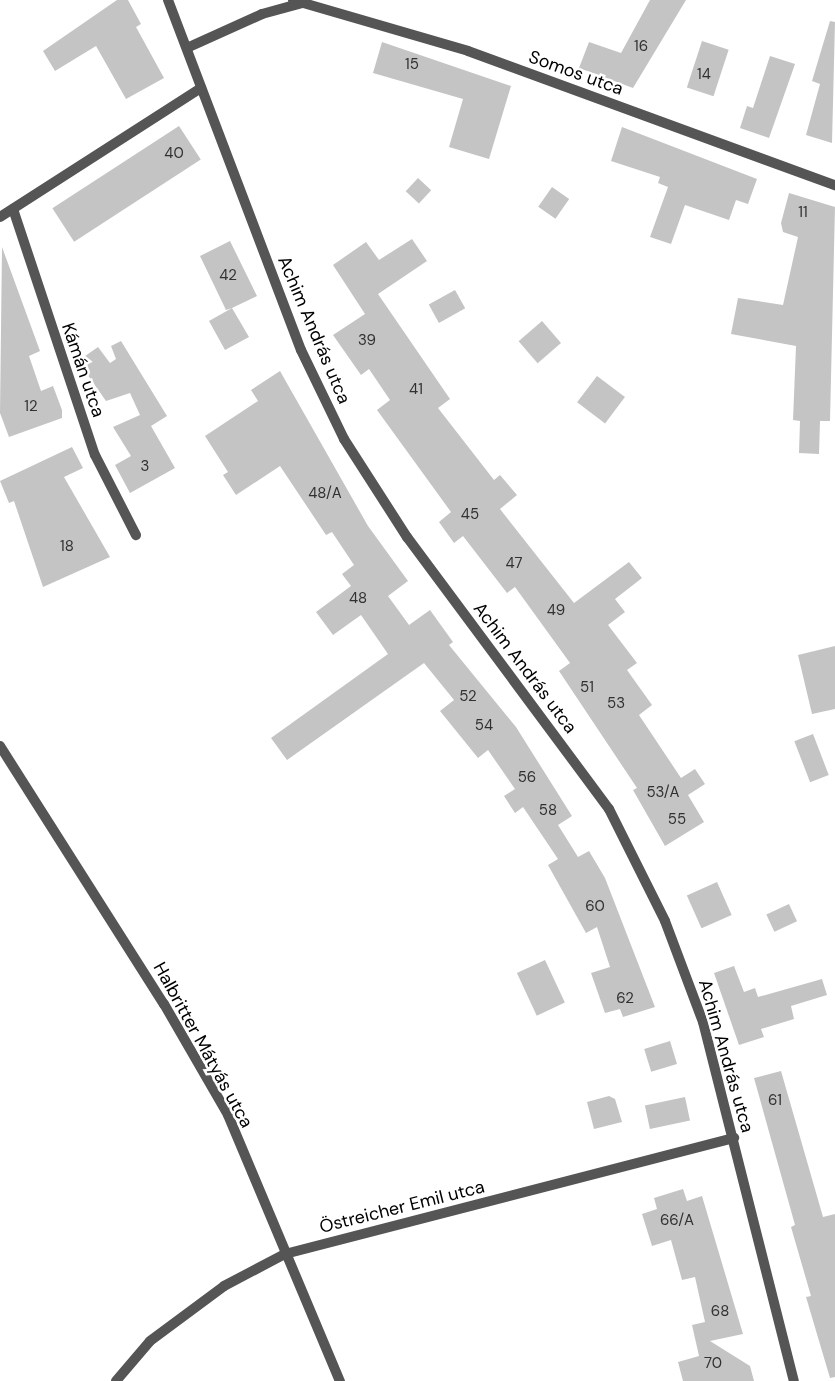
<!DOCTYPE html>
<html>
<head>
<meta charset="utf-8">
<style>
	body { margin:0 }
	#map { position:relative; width:835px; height:1381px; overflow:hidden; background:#fff; font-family:"DM Sans",sans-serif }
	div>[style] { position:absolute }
	.building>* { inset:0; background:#c4c4c4; transform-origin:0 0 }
	.minor>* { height:10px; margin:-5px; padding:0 5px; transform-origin:5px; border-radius:5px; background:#555 }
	span { translate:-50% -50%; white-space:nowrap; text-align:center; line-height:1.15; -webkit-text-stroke:5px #fff; paint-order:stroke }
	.number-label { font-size:15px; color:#313131 }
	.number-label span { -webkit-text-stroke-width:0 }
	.street-label { font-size:18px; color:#000 }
</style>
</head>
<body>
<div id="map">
	<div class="building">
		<div style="clip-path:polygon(117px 0,128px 0,141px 24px,136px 27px,164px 78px,126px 99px,96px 46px,55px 71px,43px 51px)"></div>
		<div style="clip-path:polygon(650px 0,686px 0,633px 88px,579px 68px,589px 42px,621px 53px)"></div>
		<div style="clip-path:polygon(830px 21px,835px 22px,832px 143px,806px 135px,820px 84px,812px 81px)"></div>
		<div style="left:702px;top:41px;width:28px;height:49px;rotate:18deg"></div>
		<div style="clip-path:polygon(382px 42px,511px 86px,489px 159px,449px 147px,463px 99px,373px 73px)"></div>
		<div style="clip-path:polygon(770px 56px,795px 64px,769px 138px,740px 128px,747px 106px,753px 108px)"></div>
		<div style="left:179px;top:126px;width:40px;height:151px;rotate:57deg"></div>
		<div style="clip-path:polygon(622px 127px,757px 179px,748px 204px,736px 200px,729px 220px,685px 205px,671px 244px,650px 237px,668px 187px,658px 183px,660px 177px,611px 161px)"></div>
		<div style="left:418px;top:178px;width:18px;height:18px;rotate:43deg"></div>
		<div style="left:552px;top:187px;width:21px;height:24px;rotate:35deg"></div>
		<div style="clip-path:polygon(789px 193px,835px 207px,830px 421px,820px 421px,819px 454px,799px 453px,800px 421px,793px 420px,796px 346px,731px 334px,738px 298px,783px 305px,798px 237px,783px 232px,781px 223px)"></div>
		<div style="clip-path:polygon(412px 239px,427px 261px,378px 294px,450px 399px,438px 408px,494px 480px,500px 475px,517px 495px,500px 509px,574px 603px,629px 562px,642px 578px,615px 599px,625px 612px,608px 625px,637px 663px,627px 670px,652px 705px,639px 715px,681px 778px,695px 769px,705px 784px,688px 795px,704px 822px,665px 846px,633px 790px,637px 788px,559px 671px,570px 663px,515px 587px,507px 593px,463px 536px,454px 543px,439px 522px,451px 512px,377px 410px,390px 400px,369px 369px,361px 375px,333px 335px,365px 314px,333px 265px,366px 242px,379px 260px)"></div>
		<div style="clip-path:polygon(230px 241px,257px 296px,232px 308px,249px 337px,225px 350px,209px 321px,232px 308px,226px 310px,200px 256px)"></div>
		<div style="clip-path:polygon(2px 247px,40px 351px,29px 356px,41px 391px,53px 386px,62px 410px,62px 418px,9px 437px,0 413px)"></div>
		<div style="left:455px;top:290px;width:21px;height:30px;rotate:61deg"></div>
		<div style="left:542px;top:321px;width:29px;height:31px;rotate:49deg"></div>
		<div style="clip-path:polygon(121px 341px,167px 416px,151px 426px,175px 468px,130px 493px,115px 465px,131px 456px,113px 427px,140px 415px,130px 393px,106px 401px,78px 361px,98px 347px,110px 363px,116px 359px,111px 346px)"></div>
		<div style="clip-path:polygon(280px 371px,368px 526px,408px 581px,388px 596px,409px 625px,430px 610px,453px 642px,449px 645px,516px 727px,572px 816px,558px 825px,578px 857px,589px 851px,605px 878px,655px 1007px,623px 1017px,620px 1009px,605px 1013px,591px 973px,610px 967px,597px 927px,586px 933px,548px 865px,558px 859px,523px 807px,515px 813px,504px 796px,515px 789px,488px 750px,478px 758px,440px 711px,454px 700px,424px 663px,287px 760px,271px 738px,388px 654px,361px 615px,333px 635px,316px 612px,351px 586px,342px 574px,354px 565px,332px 532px,326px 535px,280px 466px,236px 495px,223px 475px,228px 472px,205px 436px,258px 401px,251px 390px)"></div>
		<div style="left:597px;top:376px;width:35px;height:33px;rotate:37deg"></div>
		<div style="clip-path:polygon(72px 447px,83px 468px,64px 477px,110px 557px,43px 587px,14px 501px,9px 503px,0 481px)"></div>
		<div style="clip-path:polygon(835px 646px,835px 709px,812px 714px,798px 655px)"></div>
		<div style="left:813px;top:734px;width:44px;height:20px;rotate:69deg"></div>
		<div style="left:717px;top:882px;width:36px;height:33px;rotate:66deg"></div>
		<div style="left:789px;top:904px;width:19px;height:25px;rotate:65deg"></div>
		<div style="left:545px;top:960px;width:47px;height:31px;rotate:65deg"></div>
		<div style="clip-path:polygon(734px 966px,744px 992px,755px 988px,758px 997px,822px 979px,827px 995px,791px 1006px,794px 1019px,761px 1029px,764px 1037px,739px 1045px,714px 973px)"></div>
		<div style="left:670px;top:1041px;width:24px;height:27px;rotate:73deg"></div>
		<div style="clip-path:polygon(781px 1071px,823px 1217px,835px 1214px,835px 1377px,830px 1378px,806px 1297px,811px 1296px,791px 1227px,795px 1225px,754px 1078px)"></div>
		<div style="clip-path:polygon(609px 1096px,615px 1099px,622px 1122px,594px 1129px,587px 1102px)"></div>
		<div style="left:685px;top:1097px;width:24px;height:41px;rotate:78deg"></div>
		<div style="clip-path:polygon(683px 1189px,687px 1201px,702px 1196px,743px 1334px,710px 1341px,750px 1366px,754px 1381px,683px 1381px,678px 1362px,699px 1356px,692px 1325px,705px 1322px,695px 1277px,682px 1280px,671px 1240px,652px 1246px,642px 1214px,657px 1209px,654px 1198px)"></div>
	</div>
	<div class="minor">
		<div style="left:168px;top:0;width:374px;rotate:69.2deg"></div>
		<div style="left:301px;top:350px;width:99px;rotate:64.2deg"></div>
		<div style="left:344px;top:439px;width:117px;rotate:57.3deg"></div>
		<div style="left:407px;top:537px;width:339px;rotate:53.4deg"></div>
		<div style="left:609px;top:809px;width:125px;rotate:63.4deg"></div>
		<div style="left:665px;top:921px;width:108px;rotate:69.4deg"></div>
		<div style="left:703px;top:1022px;width:370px;rotate:75.8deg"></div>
		<div style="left:293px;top:0;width:182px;rotate:16.2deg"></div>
		<div style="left:468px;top:51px;width:391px;rotate:20.1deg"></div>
		<div style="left:189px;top:47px;width:80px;rotate:-24.3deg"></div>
		<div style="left:262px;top:14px;width:41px;rotate:-15.4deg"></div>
		<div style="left:13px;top:209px;width:259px;rotate:71.6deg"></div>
		<div style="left:95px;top:455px;width:90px;rotate:62.9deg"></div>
		<div style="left:0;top:217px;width:239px;rotate:-32.7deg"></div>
		<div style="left:0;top:746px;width:306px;rotate:57.6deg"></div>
		<div style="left:164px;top:1004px;width:128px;rotate:60deg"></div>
		<div style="left:228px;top:1115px;width:289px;rotate:67.2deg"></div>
		<div style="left:116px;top:1381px;width:52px;rotate:-49.6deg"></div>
		<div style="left:150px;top:1341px;width:92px;rotate:-36.6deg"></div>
		<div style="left:224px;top:1286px;width:69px;rotate:-27.7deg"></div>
		<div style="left:285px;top:1254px;width:464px;rotate:-14.5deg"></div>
	</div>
	<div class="number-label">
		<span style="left:641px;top:47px">16</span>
		<span style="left:412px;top:65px">15</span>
		<span style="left:704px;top:75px">14</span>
		<span style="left:174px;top:154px">40</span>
		<span style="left:803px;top:213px">11</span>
		<span style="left:228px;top:276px">42</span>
		<span style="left:367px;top:341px">39</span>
		<span style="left:416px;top:390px">41</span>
		<span style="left:31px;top:407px">12</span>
		<span style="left:145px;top:467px">3</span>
		<span style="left:325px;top:494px">48/A</span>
		<span style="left:470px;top:515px">45</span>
		<span style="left:67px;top:547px">18</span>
		<span style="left:514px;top:564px">47</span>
		<span style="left:358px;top:599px">48</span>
		<span style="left:556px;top:611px">49</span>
		<span style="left:587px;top:688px">51</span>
		<span style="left:468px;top:697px">52</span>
		<span style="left:616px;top:704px">53</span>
		<span style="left:484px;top:726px">54</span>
		<span style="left:527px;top:778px">56</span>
		<span style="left:663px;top:793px">53/A</span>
		<span style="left:548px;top:811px">58</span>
		<span style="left:677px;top:820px">55</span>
		<span style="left:595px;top:907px">60</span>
		<span style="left:625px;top:999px">62</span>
		<span style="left:775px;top:1101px">61</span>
		<span style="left:677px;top:1221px">66/A</span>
		<span style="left:720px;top:1312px">68</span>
		<span style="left:713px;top:1364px">70</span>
	</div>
	<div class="street-label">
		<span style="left:576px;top:73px;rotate:20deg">Somos utca</span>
		<span style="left:314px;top:330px;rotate:67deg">Achim András utca</span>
		<span style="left:83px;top:370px;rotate:71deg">Kámán utca</span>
		<span style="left:525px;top:668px;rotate:53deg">Achim András utca</span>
		<span style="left:203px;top:1045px;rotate:61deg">Halbritter Mátyás utca</span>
		<span style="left:726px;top:1056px;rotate:74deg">Achim András utca</span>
		<span style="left:402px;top:1207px;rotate:-14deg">Östreicher Emil utca</span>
	</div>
</div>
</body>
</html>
